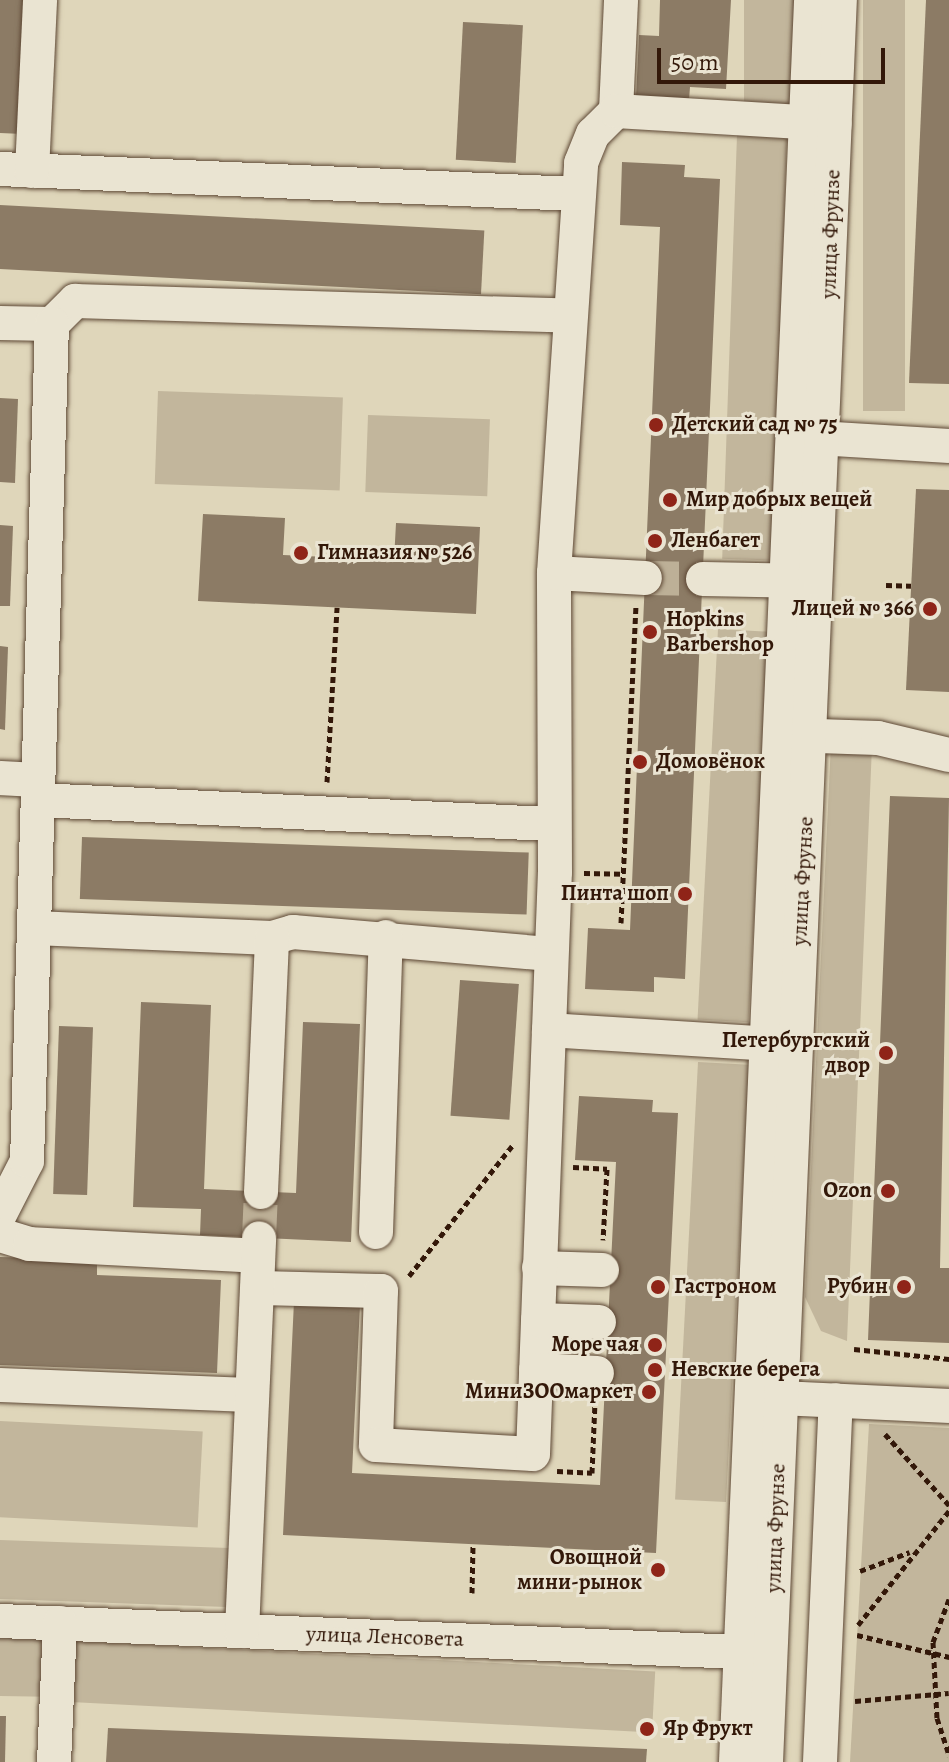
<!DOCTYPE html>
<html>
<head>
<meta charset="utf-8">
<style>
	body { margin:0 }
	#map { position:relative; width:949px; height:1762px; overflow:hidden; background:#dfd6ba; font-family:Alegreya,serif }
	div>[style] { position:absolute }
	.green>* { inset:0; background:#c2b69c; transform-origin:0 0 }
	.building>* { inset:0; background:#8c7b65; transform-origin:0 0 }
	.minor-tunnel>* { height:34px; margin-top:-17px; transform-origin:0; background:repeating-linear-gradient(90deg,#bdb097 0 34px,transparent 0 51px) }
	.path>* { height:5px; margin-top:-2.5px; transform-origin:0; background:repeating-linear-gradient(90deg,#331809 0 6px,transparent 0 10px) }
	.roads { filter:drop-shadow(0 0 2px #5e4835) drop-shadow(0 0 2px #5e4835) }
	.minor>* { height:34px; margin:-17px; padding:0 17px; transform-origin:17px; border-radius:17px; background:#eae4d2 }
	.dots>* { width:22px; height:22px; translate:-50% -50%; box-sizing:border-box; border:4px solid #eae4d2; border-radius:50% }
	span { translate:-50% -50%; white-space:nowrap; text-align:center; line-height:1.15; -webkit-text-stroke:6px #eae4d2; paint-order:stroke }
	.street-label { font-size:22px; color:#331809 }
	.poi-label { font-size:22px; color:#331809; font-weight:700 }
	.left { translate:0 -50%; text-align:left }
	.right { translate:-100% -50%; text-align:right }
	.scale { position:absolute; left:657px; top:48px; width:228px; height:36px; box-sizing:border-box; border:4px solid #331809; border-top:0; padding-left:10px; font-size:24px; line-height:28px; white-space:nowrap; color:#331809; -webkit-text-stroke:6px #eae4d2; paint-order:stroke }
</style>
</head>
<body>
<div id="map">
	<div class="green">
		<div style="left:744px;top:0;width:50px;height:105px"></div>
		<div style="left:863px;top:0;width:42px;height:411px"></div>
		<div style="left:737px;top:135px;width:50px;height:424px;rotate:2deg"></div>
		<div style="left:158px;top:391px;width:185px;height:93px;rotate:2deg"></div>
		<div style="left:368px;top:415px;width:122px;height:77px;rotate:2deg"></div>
		<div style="left:718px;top:629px;width:51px;height:391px;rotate:3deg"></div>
		<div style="clip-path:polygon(831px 743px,872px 746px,847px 1341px,821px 1331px,805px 1297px)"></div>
		<div style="left:698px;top:1062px;width:51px;height:438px;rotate:3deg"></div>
		<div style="left:0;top:1421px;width:203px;height:96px;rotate:3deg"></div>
		<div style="clip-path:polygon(869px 1424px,949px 1428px,949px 1762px,850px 1762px)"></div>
		<div style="left:0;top:1540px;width:236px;height:59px;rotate:2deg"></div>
		<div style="left:0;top:1635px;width:47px;height:61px;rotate:1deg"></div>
		<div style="left:74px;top:1641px;width:582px;height:61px;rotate:3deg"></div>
	</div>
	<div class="building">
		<div style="clip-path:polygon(0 0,29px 0,23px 134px,0 133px)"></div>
		<div style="clip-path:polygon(660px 0,731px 0,726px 89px,690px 87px,689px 100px,636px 98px,639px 35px,659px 36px)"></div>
		<div style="clip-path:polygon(926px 0,949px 0,949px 384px,909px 383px)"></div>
		<div style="left:463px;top:22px;width:60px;height:138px;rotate:3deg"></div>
		<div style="clip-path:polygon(622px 162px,685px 165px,684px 177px,720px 179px,685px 979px,654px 977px,654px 992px,585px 989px,588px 928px,630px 930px,660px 227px,620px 225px)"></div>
		<div style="left:0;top:205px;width:485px;height:64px;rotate:3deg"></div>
		<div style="clip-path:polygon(0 398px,18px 399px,15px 483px,0 482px)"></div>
		<div style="clip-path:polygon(916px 489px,949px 490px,949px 692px,906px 690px)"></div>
		<div style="clip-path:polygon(203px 514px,285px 518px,283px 555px,394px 560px,396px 523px,480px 527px,476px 614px,198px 601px)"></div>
		<div style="clip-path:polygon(0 525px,13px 526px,10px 606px,0 606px)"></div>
		<div style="clip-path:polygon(0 646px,8px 647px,5px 730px,0 729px)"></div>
		<div style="clip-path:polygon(890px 796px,949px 798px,940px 1268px,949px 1268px,949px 1343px,868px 1340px)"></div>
		<div style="left:82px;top:837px;width:447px;height:62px;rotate:2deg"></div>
		<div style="left:460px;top:980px;width:59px;height:136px;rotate:4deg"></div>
		<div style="clip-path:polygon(141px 1002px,211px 1005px,204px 1189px,296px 1193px,303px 1022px,360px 1024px,351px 1242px,200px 1235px,201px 1209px,133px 1207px)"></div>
		<div style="left:59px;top:1026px;width:34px;height:168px;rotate:2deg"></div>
		<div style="clip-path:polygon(579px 1096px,653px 1100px,652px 1112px,678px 1113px,656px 1553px,283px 1535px,294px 1301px,360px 1305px,352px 1473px,600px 1485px,616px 1162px,575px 1160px)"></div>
		<div style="clip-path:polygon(0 1257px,97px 1260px,97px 1275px,221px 1280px,217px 1373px,0 1365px)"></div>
		<div style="clip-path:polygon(0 1716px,6px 1716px,5px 1762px,0 1762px)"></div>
		<div style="clip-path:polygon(108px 1728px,647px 1749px,646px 1762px,106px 1762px)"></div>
	</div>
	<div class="minor-tunnel">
		<div style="left:645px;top:578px;width:58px;rotate:1deg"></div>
		<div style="left:259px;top:1238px;width:46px;rotate:-87.5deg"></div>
	</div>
	<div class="path">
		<div style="left:886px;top:585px;width:25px;rotate:2deg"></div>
		<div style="left:327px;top:782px;width:175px;rotate:-86.7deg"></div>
		<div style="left:584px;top:873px;width:39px;rotate:1deg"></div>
		<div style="left:621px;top:923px;width:317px;rotate:-87.3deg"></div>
		<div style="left:573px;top:1167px;width:34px;rotate:3deg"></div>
		<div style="left:607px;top:1169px;width:71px;rotate:93.2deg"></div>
		<div style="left:409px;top:1276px;width:166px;rotate:-51.6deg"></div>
		<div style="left:854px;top:1349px;width:96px;rotate:6deg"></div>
		<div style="left:885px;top:1434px;width:96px;rotate:48deg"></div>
		<div style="left:557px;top:1471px;width:35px;rotate:3deg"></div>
		<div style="left:592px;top:1473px;width:71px;rotate:-87.6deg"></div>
		<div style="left:860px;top:1571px;width:53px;rotate:-20.8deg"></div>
		<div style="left:472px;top:1593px;width:49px;rotate:-88.8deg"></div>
		<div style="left:949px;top:1599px;width:46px;rotate:110.4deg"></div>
		<div style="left:933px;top:1642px;width:76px;rotate:87deg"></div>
		<div style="left:937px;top:1718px;width:40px;rotate:72deg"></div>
		<div style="left:858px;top:1625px;width:146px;rotate:-51.4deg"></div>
		<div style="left:857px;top:1635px;width:95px;rotate:13.4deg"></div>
		<div style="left:855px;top:1701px;width:94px;rotate:-4.9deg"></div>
	</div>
	<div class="roads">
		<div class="minor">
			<div style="left:616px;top:111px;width:111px;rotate:-87.4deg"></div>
			<div style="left:0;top:169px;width:576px;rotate:2.49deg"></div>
			<div style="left:32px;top:171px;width:171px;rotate:-87.3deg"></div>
			<div style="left:0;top:323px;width:52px;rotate:1.1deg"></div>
			<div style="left:52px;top:324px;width:33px;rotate:-45deg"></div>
			<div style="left:75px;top:301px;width:492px;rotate:1.7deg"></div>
			<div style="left:802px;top:437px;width:147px;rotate:3.5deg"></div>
			<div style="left:554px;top:573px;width:91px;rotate:3.1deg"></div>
			<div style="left:703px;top:579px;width:107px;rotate:1.1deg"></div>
			<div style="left:788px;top:735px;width:90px;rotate:1.9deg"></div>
			<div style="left:878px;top:738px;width:73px;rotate:13.5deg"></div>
			<div style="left:0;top:778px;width:34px;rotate:3deg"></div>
			<div style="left:38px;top:800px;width:512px;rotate:2.69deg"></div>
			<div style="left:34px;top:928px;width:238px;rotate:2.4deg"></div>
			<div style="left:272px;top:938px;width:22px;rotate:-16deg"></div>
			<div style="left:293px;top:932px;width:259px;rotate:4.9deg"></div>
			<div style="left:549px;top:1030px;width:239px;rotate:3.6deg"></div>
			<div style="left:261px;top:1192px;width:254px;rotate:-87.5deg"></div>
			<div style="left:0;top:1214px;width:59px;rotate:-63deg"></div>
			<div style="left:27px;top:1161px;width:837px;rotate:-88.29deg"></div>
			<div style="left:376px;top:1232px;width:295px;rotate:-88.1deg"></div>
			<div style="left:0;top:1235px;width:31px;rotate:17deg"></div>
			<div style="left:30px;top:1244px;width:228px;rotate:3deg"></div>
			<div style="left:539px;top:1268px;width:63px;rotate:1.8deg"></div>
			<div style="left:258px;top:1288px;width:123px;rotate:1.4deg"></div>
			<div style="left:381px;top:1291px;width:154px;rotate:91.9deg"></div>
			<div style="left:376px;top:1445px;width:157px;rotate:3.3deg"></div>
			<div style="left:533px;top:1454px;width:582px;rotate:-87.84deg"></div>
			<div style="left:555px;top:872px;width:299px;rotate:-90.2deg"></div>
			<div style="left:554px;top:573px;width:411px;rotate:-86.2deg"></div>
			<div style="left:581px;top:163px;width:31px;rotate:-68deg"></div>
			<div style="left:593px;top:134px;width:33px;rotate:-45deg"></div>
			<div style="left:616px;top:111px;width:219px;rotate:3.4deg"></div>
			<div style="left:538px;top:1320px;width:61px;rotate:1.9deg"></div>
			<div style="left:536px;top:1370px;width:61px;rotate:2.8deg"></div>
			<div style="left:0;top:1385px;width:251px;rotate:2.3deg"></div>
			<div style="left:760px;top:1397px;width:189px;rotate:2.7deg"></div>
			<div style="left:0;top:1621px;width:764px;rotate:2.4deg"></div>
			<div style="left:242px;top:1631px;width:393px;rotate:-87.5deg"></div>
			<div style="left:54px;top:1762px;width:139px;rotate:-87.5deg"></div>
			<div style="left:736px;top:1762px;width:1764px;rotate:-87.56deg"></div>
			<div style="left:766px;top:1762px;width:1764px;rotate:-87.6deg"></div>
			<div style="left:820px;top:1762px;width:362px;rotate:-87.5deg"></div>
		</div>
	</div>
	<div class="dots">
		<div style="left:656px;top:425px;background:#8f2418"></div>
		<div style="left:670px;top:500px;background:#8f2418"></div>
		<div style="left:655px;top:541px;background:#8f2418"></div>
		<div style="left:301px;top:553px;background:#8f2418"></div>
		<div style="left:930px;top:609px;background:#8f2418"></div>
		<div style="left:650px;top:632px;background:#8f2418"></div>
		<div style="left:640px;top:762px;background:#8f2418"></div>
		<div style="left:685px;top:894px;background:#8f2418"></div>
		<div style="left:886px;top:1053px;background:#8f2418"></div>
		<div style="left:888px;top:1191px;background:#8f2418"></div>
		<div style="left:658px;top:1287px;background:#8f2418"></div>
		<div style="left:904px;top:1287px;background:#8f2418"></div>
		<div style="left:655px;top:1345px;background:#8f2418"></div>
		<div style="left:655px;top:1370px;background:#8f2418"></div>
		<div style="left:649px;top:1392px;background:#8f2418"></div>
		<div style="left:658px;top:1570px;background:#8f2418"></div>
		<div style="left:647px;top:1729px;background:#8f2418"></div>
	</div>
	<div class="street-label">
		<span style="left:831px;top:234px;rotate:-88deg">улица Фрунзе</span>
		<span style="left:803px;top:881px;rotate:-87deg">улица Фрунзе</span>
		<span style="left:776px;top:1528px;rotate:-88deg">улица Фрунзе</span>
		<span style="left:385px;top:1637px;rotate:2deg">улица Ленсовета</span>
	</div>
	<div class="poi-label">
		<span class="left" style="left:672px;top:425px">Детский сад № 75</span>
		<span class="left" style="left:686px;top:500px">Мир добрых вещей</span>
		<span class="left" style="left:671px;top:541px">Ленбагет</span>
		<span class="left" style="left:317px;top:553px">Гимназия № 526</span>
		<span class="right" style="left:914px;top:609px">Лицей № 366</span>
		<span class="left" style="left:666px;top:632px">Hopkins<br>Barbershop</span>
		<span class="left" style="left:656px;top:762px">Домовёнок</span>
		<span class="right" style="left:669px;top:894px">Пинта шоп</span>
		<span class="right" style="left:870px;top:1053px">Петербургский<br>двор</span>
		<span class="right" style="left:872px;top:1191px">Ozon</span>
		<span class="left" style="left:674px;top:1287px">Гастроном</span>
		<span class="right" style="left:888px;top:1287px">Рубин</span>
		<span class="right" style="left:639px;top:1345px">Море чая</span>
		<span class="left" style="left:671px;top:1370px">Невские берега</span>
		<span class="right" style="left:633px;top:1392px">МиниЗООмаркет</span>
		<span class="right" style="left:642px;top:1570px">Овощной<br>мини-рынок</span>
		<span class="left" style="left:663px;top:1729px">Яр Фрукт</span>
	</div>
	<div class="scale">50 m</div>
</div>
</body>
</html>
